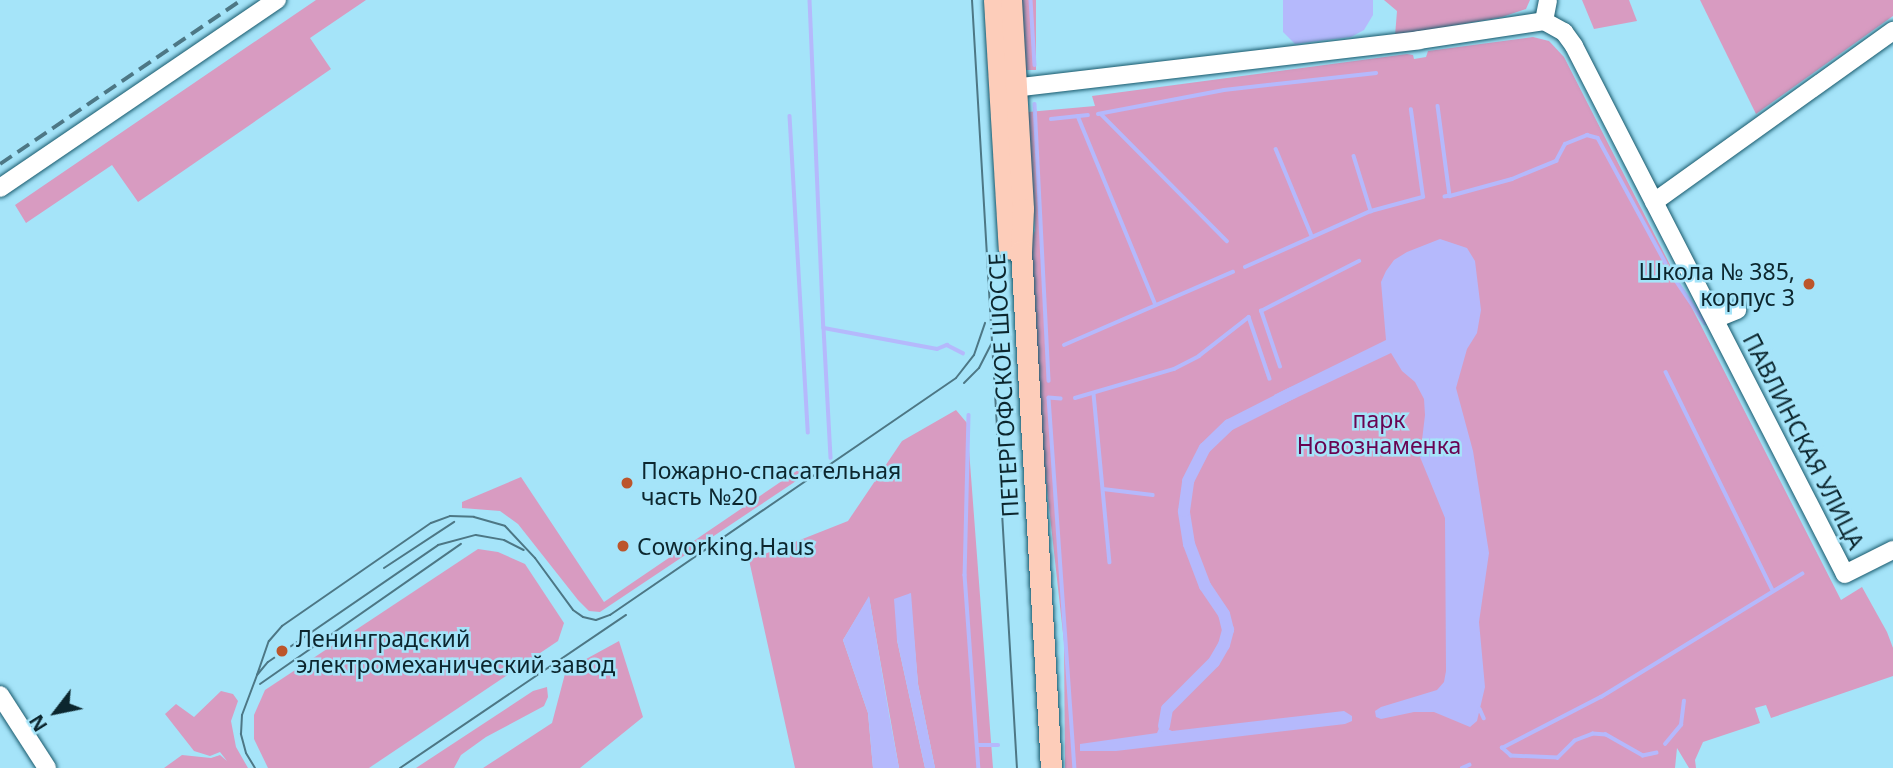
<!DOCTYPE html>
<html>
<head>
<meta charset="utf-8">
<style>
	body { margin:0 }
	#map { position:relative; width:1893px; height:768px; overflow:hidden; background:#a5e4f9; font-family:"Noto Sans",sans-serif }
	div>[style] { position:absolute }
	.green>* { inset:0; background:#d89bc1; transform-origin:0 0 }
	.water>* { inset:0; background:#b5b9fc }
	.stream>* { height:3.5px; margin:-1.75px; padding:0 1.75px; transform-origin:1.75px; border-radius:1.75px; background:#b5b9fc }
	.canal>* { height:12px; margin:-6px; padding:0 6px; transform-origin:6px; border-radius:6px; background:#b5b9fc }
	.roads { filter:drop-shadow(0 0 2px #18596c) drop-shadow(0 0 2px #18596c) }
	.minor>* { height:18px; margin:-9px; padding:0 9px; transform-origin:9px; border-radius:9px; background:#fff }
	.major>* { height:21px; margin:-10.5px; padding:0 10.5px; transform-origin:10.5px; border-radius:10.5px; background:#fdcdba }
	.tram>* { height:2px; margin:-1px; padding:0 1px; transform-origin:1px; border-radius:1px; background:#4d7785 }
	.rail>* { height:3.5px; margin-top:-1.75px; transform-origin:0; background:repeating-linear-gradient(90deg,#4d7785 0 14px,transparent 0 21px) }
	.dots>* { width:19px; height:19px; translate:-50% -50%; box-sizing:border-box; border:4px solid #a5e4f9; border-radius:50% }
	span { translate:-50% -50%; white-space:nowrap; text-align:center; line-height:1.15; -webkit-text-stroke:5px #a5e4f9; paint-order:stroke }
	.poi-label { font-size:23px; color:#0c262e }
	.right { translate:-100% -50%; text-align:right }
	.left { translate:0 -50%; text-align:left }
	.street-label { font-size:23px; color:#0c262e }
	.park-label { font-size:23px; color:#690451 }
	.north { position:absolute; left:21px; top:677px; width:70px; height:70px; -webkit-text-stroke:5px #a5e4f9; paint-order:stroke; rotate:238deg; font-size:19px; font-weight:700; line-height:28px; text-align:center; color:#0c262e }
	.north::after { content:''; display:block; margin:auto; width:24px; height:32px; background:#0c262e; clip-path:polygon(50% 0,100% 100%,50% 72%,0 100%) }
</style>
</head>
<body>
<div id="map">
	<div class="green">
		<div style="clip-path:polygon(316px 0,366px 0,310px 38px,331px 69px,138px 202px,112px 165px,26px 223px,15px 205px)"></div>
		<div style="left:1022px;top:0;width:14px;height:70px"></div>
		<div style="clip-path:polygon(1384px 0,1530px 0,1526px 9px,1502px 17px,1395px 36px,1397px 11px)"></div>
		<div style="clip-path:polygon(1582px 0,1629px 0,1637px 21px,1594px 29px)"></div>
		<div style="clip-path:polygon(1700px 0,1893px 0,1893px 16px,1756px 114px)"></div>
		<div style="clip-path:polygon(1533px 37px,1549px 41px,1564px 57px,1841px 600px,1862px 587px,1887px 632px,1893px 648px,1893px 676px,1771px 718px,1766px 705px,1755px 708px,1760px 723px,1703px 742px,1695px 760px,1696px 768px,1689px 768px,1677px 748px,1675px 768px,1065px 768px,1064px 642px,1034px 372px,1026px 257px,1035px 230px,1028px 112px,1095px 106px,1092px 96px,1407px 54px,1413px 55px,1414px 59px,1426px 57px,1428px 51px)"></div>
		<div style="clip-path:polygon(956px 410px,967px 423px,993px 768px,935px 768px,918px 684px,910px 593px,897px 640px,925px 768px,899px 768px,869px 597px,843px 640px,868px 713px,873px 768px,795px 768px,749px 560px,848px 521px,902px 441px)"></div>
		<div style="clip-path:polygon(804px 466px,809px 469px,805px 475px,600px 612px,589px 611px,578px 600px,518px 524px,500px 511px,462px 508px,462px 502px,521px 477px,604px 602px)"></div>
		<div style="clip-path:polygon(478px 549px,498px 552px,525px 564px,564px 623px,558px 641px,369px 768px,268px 768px,254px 739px,254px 715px,265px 690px)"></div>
		<div style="clip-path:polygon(619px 641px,643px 717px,580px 768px,483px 768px,552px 723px,566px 670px)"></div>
		<div style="clip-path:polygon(547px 687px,548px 697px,544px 706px,486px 737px,461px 755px,454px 768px,416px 768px,533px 691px)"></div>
		<div style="clip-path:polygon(221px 691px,233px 694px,238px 701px,231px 721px,236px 747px,248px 768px,164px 768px,182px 755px,211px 758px,220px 755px,227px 761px,220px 752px,210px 756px,194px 751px,165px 714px,176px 704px,194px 717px)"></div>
	</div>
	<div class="water">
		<div style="clip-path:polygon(1283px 0,1373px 0,1373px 15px,1364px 30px,1351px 37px,1295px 44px,1283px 32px)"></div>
		<div style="clip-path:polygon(1440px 239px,1467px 248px,1475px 261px,1481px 310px,1477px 333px,1467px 349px,1456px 388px,1473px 451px,1489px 553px,1479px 622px,1485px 687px,1477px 721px,1470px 727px,1434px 712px,1414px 712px,1381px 719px,1376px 717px,1375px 711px,1381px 707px,1437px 690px,1444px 682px,1446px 671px,1445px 518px,1420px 457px,1425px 415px,1424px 399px,1415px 382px,1402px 371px,1391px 353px,1279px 406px,1274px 395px,1386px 340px,1381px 282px,1386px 271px,1394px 260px,1407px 252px)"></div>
		<div style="clip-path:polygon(911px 593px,918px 684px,935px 768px,925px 768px,897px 640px,894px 599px)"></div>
		<div style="clip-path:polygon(869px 596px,889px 714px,899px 768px,873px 768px,868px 713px,843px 640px)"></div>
		<div style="clip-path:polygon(1344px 711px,1352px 716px,1352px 721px,1345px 724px,1116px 751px,1080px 751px,1080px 744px,1157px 733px,1166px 712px,1168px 729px,1172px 731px)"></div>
	</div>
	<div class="stream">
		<div style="left:810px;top:0;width:328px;rotate:87.6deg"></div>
		<div style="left:824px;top:328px;width:115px;rotate:10.5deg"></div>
		<div style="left:937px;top:349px;width:11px;rotate:-22deg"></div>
		<div style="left:947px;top:345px;width:18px;rotate:27deg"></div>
		<div style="left:1031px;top:0;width:65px;rotate:86.5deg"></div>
		<div style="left:1035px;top:104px;width:277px;rotate:87.1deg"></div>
		<div style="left:1438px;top:106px;width:91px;rotate:82.4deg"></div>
		<div style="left:1450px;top:196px;width:5px;rotate:169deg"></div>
		<div style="left:1098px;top:114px;width:128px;rotate:-10.8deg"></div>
		<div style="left:1224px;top:90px;width:153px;rotate:-6.4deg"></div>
		<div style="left:1101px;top:114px;width:179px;rotate:45.2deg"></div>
		<div style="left:790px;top:116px;width:317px;rotate:86.7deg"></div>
		<div style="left:1078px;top:116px;width:204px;rotate:67.6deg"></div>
		<div style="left:1051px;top:119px;width:37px;rotate:-6deg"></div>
		<div style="left:1276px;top:149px;width:94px;rotate:67.5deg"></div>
		<div style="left:1354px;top:156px;width:58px;rotate:72.8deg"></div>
		<div style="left:1450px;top:196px;width:64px;rotate:-15.3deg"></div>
		<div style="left:1512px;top:179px;width:48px;rotate:-22.2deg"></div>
		<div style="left:1556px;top:161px;width:19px;rotate:-62deg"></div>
		<div style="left:1565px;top:144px;width:24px;rotate:-22deg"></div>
		<div style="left:1587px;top:135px;width:11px;rotate:15deg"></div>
		<div style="left:1598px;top:138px;width:142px;rotate:61.5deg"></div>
		<div style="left:1245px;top:267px;width:138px;rotate:-24deg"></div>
		<div style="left:1371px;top:211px;width:54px;rotate:-15.1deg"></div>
		<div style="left:1423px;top:197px;width:88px;rotate:-97.9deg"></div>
		<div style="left:1673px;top:276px;width:57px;rotate:55.8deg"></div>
		<div style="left:824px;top:328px;width:130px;rotate:86.9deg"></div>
		<div style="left:1064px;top:345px;width:184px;rotate:-23.4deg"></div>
		<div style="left:1280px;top:367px;width:59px;rotate:-108.7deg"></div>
		<div style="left:1261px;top:311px;width:110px;rotate:-27deg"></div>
		<div style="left:1666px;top:372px;width:243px;rotate:63.9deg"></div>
		<div style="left:1094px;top:394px;width:169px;rotate:84.6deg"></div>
		<div style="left:1075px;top:398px;width:103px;rotate:-16.3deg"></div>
		<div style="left:1174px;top:369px;width:28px;rotate:-27deg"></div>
		<div style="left:1199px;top:356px;width:63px;rotate:-38deg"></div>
		<div style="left:1249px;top:317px;width:65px;rotate:71.3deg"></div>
		<div style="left:1061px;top:399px;width:12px;rotate:-175deg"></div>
		<div style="left:1049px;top:398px;width:371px;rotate:86deg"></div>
		<div style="left:969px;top:415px;width:160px;rotate:91.4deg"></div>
		<div style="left:965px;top:575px;width:194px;rotate:85.9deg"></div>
		<div style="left:1103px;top:489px;width:50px;rotate:6.8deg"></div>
		<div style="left:1480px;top:709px;width:10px;rotate:66deg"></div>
		<div style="left:1665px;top:744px;width:25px;rotate:-50deg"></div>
		<div style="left:1681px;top:725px;width:24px;rotate:-83deg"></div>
		<div style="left:978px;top:745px;width:20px"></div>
		<div style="left:1657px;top:753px;width:14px;rotate:168deg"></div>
		<div style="left:1643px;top:756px;width:43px;rotate:-150.4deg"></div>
		<div style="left:1606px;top:735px;width:13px;rotate:-176deg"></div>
		<div style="left:1593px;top:734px;width:19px;rotate:159deg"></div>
		<div style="left:1575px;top:741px;width:24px;rotate:135deg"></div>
		<div style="left:1558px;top:758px;width:47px;rotate:-177.6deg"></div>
		<div style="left:1511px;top:756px;width:12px;rotate:-138deg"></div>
		<div style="left:1502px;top:748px;width:111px;rotate:-27.3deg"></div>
		<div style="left:1601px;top:697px;width:236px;rotate:-31.5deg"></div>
		<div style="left:1462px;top:768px;width:8px;rotate:-23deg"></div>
	</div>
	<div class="canal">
		<div style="left:1164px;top:726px;width:17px;rotate:-80deg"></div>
		<div style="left:1167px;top:709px;width:66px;rotate:-45deg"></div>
		<div style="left:1214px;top:662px;width:20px;rotate:-60deg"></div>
		<div style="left:1224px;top:645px;width:16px;rotate:-75deg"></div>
		<div style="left:1228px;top:630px;width:16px;rotate:-104deg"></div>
		<div style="left:1224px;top:614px;width:34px;rotate:-124deg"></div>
		<div style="left:1205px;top:586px;width:45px;rotate:-110.9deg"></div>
		<div style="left:1189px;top:544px;width:33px;rotate:-99deg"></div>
		<div style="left:1184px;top:511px;width:30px;rotate:-82deg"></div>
		<div style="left:1188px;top:481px;width:37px;rotate:-63deg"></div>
		<div style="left:1205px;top:448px;width:33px;rotate:-44deg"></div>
		<div style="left:1229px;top:425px;width:71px;rotate:-26.9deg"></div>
	</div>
	<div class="roads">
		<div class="minor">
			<div style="left:1544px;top:21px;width:23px;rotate:29deg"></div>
			<div style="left:1564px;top:32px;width:17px;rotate:54deg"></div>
			<div style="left:1574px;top:46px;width:593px;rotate:62.83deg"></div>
			<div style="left:1845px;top:574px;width:54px;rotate:-26.6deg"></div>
			<div style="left:1544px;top:21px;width:21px;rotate:-79deg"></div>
			<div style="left:1005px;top:89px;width:417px;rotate:-6.7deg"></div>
			<div style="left:1419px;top:40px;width:126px;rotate:-8.6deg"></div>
			<div style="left:0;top:188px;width:335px;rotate:-34.2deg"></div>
			<div style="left:1654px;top:202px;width:294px;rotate:-35.6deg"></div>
			<div style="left:1715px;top:319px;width:24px;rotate:-22deg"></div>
			<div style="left:0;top:695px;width:87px;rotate:57.2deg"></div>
		</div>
		<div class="major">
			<div style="left:994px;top:0;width:249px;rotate:86.6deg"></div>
			<div style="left:1011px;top:0;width:209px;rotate:86.7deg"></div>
			<div style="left:1023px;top:209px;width:42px;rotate:92.7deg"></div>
			<div style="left:1021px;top:251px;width:518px;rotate:86.68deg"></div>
		</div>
	</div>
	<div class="tram">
		<div style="left:972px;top:0;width:769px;rotate:86.65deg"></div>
		<div style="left:964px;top:383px;width:21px;rotate:-45deg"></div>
		<div style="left:979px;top:368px;width:27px;rotate:-63deg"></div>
		<div style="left:384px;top:568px;width:84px;rotate:-33.3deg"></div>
		<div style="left:257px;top:675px;width:36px;rotate:-71deg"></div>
		<div style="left:269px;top:641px;width:20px;rotate:-49deg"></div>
		<div style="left:282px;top:626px;width:181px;rotate:-34.7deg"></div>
		<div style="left:431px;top:523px;width:20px;rotate:-20deg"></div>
		<div style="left:450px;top:516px;width:24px;rotate:2deg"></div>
		<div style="left:474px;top:517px;width:32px;rotate:16deg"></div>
		<div style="left:505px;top:526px;width:44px;rotate:46.8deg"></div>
		<div style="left:535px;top:558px;width:64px;rotate:53.8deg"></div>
		<div style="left:573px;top:610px;width:12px;rotate:35deg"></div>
		<div style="left:583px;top:617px;width:13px;rotate:13deg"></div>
		<div style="left:596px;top:620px;width:15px;rotate:-20deg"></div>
		<div style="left:610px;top:615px;width:419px;rotate:-34.4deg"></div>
		<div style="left:956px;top:378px;width:29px;rotate:-52deg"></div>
		<div style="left:974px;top:355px;width:34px;rotate:-71deg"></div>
		<div style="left:260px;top:684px;width:245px;rotate:-34.9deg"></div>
		<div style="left:255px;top:768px;width:17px;rotate:-121deg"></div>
		<div style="left:246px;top:753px;width:20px;rotate:-105deg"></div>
		<div style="left:241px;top:734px;width:19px;rotate:-87deg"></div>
		<div style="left:242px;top:715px;width:43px;rotate:-69.4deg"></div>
		<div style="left:257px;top:675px;width:17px;rotate:-50deg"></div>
		<div style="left:268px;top:662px;width:206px;rotate:-34.5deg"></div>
		<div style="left:438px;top:545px;width:39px;rotate:-15deg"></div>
		<div style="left:476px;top:535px;width:28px;rotate:10deg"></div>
		<div style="left:504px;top:540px;width:22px;rotate:27deg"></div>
		<div style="left:400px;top:768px;width:273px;rotate:-34.1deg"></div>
	</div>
	<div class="rail">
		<div style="left:0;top:164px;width:292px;rotate:-34.2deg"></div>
	</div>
	<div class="dots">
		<div style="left:1809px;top:284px;background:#bc552b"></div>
		<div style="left:627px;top:483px;background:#bc552b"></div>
		<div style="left:623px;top:546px;background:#bc552b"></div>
		<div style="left:282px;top:651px;background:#bc552b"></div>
	</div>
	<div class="poi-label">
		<span class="right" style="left:1795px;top:284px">Школа № 385,<br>корпус 3</span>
		<span class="left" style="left:641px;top:483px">Пожарно-спасательная<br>часть №20</span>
		<span class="left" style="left:637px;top:546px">Coworking.Haus</span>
		<span class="left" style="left:296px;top:651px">Ленинградский<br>электромеханический завод</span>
	</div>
	<div class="street-label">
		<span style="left:1003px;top:385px;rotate:-93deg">ПЕТЕРГОФСКОЕ ШОССЕ</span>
		<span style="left:1804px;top:441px;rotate:63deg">ПАВЛИНСКАЯ УЛИЦА</span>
	</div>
	<div class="park-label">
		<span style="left:1379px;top:432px">парк<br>Новознаменка</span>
	</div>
	<div class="north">N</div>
</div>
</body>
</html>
